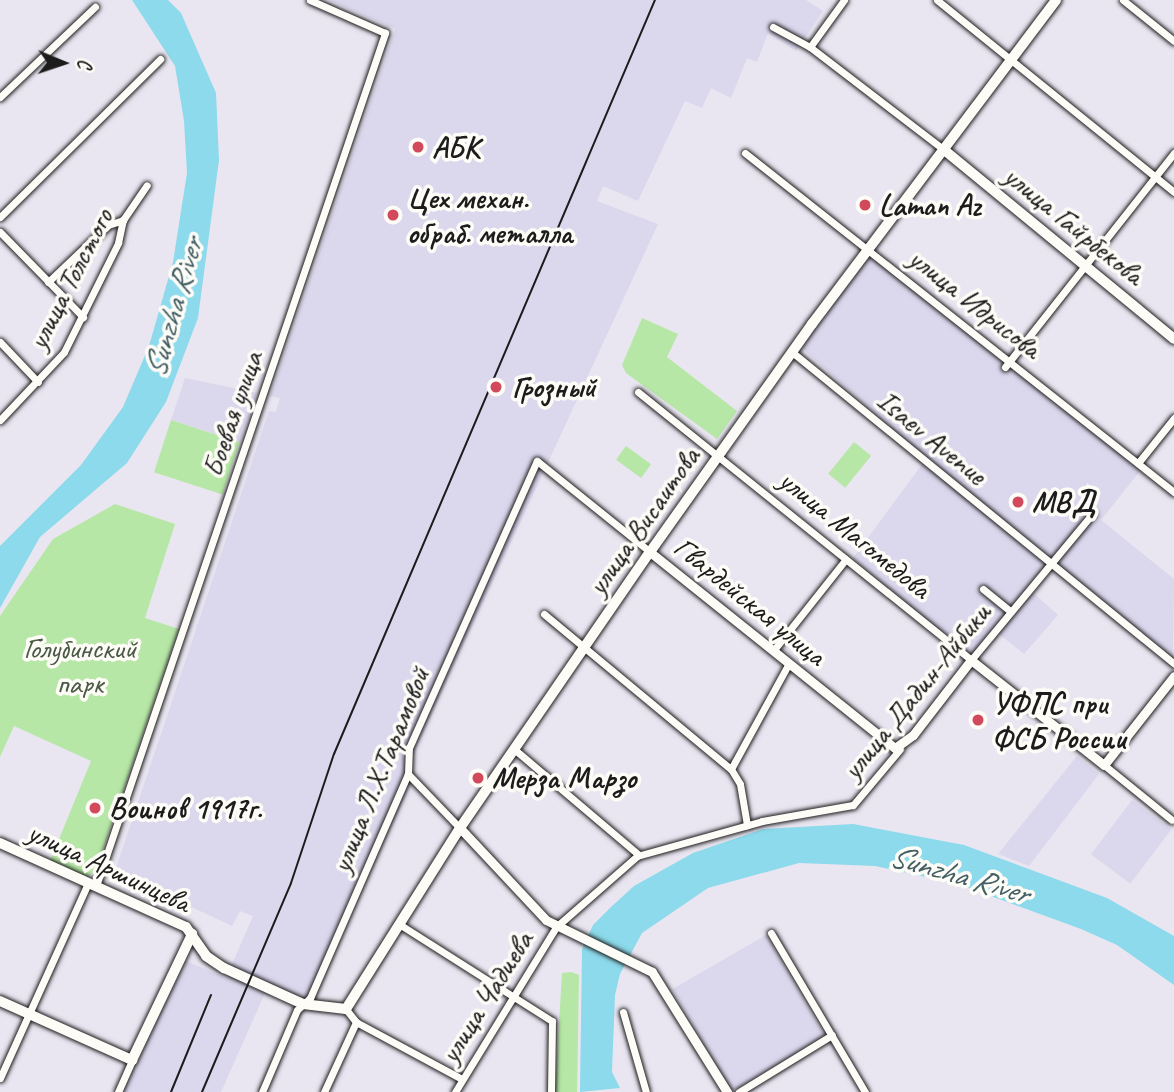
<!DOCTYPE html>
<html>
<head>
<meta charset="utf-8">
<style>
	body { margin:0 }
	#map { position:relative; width:1174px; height:1092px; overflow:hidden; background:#e9e6f1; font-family:Caveat,sans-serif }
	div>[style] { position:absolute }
	.built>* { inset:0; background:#dbd7ed; transform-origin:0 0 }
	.green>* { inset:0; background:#b7e7a6; transform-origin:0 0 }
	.water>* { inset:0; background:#8cdaeb }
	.roads { filter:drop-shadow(0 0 2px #1c1c1c) drop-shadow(0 0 2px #1c1c1c) }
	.minor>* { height:7px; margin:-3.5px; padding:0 3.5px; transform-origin:3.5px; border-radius:3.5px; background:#fdfcf7 }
	.tertiary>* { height:9px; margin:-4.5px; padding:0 4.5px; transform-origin:4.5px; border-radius:4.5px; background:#fdfcf7 }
	.secondary>* { height:10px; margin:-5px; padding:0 5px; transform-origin:5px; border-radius:5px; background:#fdfcf7 }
	.rail>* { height:2px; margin:-1px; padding:0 1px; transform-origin:1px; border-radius:1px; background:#1c1c1c }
	.dots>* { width:19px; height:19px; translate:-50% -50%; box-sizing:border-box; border:4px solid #fdfcf7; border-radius:50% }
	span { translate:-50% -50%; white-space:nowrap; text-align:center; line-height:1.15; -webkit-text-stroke:7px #fdfcf7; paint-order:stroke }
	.poi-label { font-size:30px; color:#1c1c1c; font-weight:700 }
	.left { translate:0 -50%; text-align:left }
	.street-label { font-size:30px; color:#1c1c1c }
	.park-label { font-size:30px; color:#4a5945 }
	.water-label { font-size:32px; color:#435e64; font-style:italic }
	.north { position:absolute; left:28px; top:28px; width:70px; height:70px; -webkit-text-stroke:5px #fdfcf7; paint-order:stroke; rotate:92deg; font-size:19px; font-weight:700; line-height:28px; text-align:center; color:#1c1c1c }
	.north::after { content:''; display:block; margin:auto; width:24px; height:32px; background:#1c1c1c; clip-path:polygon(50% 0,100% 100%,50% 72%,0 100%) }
</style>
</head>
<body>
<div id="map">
	<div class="built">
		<div style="clip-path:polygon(328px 0,806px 0,823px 11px,796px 51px,768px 33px,757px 62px,747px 58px,731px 98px,711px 88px,702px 108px,685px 101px,638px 201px,603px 186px,597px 201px,658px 224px,413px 755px,409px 789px,308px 1009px,265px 993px,221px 1092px,123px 1092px,186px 961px,226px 978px,253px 916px,240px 911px,232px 926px,115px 871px,269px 411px,276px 412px,280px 398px,270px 396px,395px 29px)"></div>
		<div style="clip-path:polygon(865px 244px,1144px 466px,1101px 520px,1174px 579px,1173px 668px,1051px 568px,1031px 591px,1058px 615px,1024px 654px,998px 633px,974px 661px,853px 558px,926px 459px,795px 342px)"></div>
		<div style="clip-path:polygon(185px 378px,257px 393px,240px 442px,171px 420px)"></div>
		<div style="clip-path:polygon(1077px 756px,1099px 774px,1029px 866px,998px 854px)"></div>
		<div style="left:1132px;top:800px;width:49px;height:68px;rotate:37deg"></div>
		<div style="left:766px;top:935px;width:118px;height:108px;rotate:60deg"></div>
	</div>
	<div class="green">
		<div style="clip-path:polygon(642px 318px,678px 334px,667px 357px,737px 411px,717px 439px,626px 373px,622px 365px)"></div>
		<div style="left:171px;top:420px;width:72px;height:55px;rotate:18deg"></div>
		<div style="left:854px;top:442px;width:22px;height:41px;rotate:39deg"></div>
		<div style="left:626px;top:446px;width:31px;height:17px;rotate:36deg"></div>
		<div style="clip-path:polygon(115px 504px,175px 524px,145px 618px,179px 629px,96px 870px,87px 877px,50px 861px,91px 761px,14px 726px,0 757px,0 616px,53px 539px)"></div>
		<div style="clip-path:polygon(571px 972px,579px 975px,577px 1092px,555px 1092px,562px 973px)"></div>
	</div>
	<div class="water">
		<div style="clip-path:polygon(132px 0,168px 0,181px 13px,216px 93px,219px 160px,198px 318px,166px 402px,127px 463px,40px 537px,0 608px,0 546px,81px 465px,123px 407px,149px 346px,173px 262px,187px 173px,184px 121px,175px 66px)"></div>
		<div style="clip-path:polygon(853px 824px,964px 845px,1107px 898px,1174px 936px,1174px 985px,1117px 945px,1081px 929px,955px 883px,875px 866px,799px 863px,708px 888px,642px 933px,620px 974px,615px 995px,612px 1072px,620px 1088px,580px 1092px,582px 949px,593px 925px,611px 907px,634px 886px,693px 853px,763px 829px)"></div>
	</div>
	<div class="roads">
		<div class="minor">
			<div style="left:937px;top:0;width:305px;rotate:39deg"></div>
			<div style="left:1123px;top:0;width:65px;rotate:38.8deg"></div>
			<div style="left:773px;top:27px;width:42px;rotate:28.4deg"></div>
			<div style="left:810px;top:47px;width:168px;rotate:37.5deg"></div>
			<div style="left:810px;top:47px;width:58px;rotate:-54.1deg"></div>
			<div style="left:0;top:97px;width:131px;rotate:-43.5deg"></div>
			<div style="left:745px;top:153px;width:547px;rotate:38.32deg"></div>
			<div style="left:0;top:217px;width:225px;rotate:-44.6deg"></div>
			<div style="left:0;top:232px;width:119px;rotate:45.7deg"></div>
			<div style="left:48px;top:282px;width:83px;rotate:-43.5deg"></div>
			<div style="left:108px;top:225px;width:16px;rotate:-18deg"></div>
			<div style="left:0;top:342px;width:55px;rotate:46.5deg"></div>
			<div style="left:792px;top:352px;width:493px;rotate:39.2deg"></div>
			<div style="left:1005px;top:367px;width:273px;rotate:-51.7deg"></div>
			<div style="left:638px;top:392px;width:427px;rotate:38.8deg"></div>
			<div style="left:971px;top:660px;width:190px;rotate:-50.3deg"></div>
			<div style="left:0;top:420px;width:93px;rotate:-46.7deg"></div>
			<div style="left:64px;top:352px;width:122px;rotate:-63.6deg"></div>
			<div style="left:118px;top:243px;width:24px;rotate:-78deg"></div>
			<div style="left:123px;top:220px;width:42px;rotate:-55.6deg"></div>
			<div style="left:1138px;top:463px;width:58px;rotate:-51.3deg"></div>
			<div style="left:983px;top:589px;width:36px;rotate:39deg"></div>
			<div style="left:544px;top:614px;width:243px;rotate:39.7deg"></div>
			<div style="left:731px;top:769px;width:17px;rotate:59deg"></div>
			<div style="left:740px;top:784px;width:42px;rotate:80.3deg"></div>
			<div style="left:773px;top:651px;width:117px;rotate:-51.6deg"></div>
			<div style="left:514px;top:749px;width:164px;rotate:40.3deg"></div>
			<div style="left:1104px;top:765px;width:87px;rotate:39deg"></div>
			<div style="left:731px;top:769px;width:121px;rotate:-61.3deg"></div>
			<div style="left:408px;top:774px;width:75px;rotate:46.1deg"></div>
			<div style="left:96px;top:886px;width:901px;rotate:-71.28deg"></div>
			<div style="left:385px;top:33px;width:82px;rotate:-156.3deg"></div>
			<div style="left:399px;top:924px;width:181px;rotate:32.4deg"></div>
			<div style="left:552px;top:1021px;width:71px;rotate:90.8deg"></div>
			<div style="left:771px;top:933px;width:185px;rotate:59.4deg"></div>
			<div style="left:623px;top:1012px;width:83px;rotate:74deg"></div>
			<div style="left:356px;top:1022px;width:120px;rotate:28.3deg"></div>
			<div style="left:0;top:1078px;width:214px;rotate:-65.7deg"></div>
			<div style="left:118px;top:1092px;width:35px;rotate:-66deg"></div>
			<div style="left:262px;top:1092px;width:89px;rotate:-66.9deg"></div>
			<div style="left:297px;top:1010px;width:18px;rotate:-43deg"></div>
			<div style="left:310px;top:998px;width:244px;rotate:-66.4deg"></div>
			<div style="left:408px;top:774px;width:26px;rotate:-88deg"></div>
			<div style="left:409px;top:748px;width:314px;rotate:-66deg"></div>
			<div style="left:537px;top:461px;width:145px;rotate:38.8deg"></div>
			<div style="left:324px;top:1092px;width:77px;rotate:-65.4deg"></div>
			<div style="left:356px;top:1022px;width:16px;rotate:-128deg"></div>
			<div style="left:455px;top:1092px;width:193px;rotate:-58.5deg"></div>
			<div style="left:556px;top:927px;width:108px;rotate:-41.2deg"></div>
			<div style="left:637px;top:856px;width:130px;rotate:-15.6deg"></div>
			<div style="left:762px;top:821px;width:92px;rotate:-10deg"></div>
			<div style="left:853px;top:805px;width:73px;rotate:-50deg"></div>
			<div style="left:739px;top:1092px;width:109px;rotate:-31.5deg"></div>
		</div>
		<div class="tertiary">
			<div style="left:650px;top:552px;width:314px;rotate:38.7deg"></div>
			<div style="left:895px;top:748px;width:22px;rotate:-36deg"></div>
			<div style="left:913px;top:735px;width:95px;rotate:-52.3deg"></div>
			<div style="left:971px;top:660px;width:169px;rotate:38.3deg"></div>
			<div style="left:1104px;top:765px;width:113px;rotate:-51.8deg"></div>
			<div style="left:460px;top:828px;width:126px;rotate:46.9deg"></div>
			<div style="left:546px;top:920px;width:118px;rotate:26.1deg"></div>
			<div style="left:652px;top:972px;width:142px;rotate:58deg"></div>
		</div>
		<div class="secondary">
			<div style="left:943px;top:149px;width:299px;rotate:39.4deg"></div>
			<div style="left:0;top:843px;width:204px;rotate:24.3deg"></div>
			<div style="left:186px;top:927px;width:35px;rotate:55deg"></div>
			<div style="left:206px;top:956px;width:22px;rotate:34deg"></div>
			<div style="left:224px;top:968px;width:87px;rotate:24.5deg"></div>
			<div style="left:303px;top:1004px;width:43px;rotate:6.6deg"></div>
			<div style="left:346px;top:1009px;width:214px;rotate:-57.8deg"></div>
			<div style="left:460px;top:828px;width:335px;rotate:-55.5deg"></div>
			<div style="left:650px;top:552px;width:280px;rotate:-54.6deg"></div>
			<div style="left:812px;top:324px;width:406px;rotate:-53deg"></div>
			<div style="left:0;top:1001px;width:145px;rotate:24.1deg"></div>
			<div style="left:132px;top:1060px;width:140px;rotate:-64.5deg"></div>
		</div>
	</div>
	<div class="rail">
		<div style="left:171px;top:1092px;width:105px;rotate:-67.6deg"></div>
		<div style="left:202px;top:1092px;width:227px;rotate:-66.9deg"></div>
		<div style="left:291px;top:883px;width:136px;rotate:-71.6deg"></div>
		<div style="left:334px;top:754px;width:819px;rotate:-66.94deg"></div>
	</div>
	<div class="dots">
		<div style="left:418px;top:147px;background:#d1495b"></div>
		<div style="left:865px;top:205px;background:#d1495b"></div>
		<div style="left:393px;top:215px;background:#d1495b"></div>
		<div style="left:496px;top:387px;background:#d1495b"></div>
		<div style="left:1018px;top:502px;background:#d1495b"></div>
		<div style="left:978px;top:720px;background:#d1495b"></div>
		<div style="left:478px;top:778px;background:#d1495b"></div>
		<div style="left:95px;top:808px;background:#d1495b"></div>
	</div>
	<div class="poi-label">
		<span class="left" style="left:432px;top:147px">АБК</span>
		<span class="left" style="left:407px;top:215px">Цех механ.<br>обраб. металла</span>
		<span class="left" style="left:879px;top:205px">Laman Az</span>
		<span class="left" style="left:512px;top:387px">Грозный</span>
		<span class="left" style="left:1032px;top:502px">МВД</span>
		<span class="left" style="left:992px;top:720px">УФПС при<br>ФСБ России</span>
		<span class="left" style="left:492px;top:778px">Мерза Марзо</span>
		<span class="left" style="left:109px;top:808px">Воинов 1917г.</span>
	</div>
	<div class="street-label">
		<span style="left:1074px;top:225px;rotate:39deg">улица Гайрбекова</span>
		<span style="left:70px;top:279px;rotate:-63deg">улица Толстого</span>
		<span style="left:975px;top:303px;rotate:38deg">улица Идрисова</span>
		<span style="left:232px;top:414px;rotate:-71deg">Боевая улица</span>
		<span style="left:932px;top:437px;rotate:39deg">Isaev Avenue</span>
		<span style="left:643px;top:521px;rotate:-55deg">улица Висаитова</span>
		<span style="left:855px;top:534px;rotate:39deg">улица Магомедова</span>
		<span style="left:750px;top:601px;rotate:39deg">Гвардейская улица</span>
		<span style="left:916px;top:691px;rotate:-51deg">улица Дадин-Айбики</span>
		<span style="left:380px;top:770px;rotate:-68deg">улица Л.Х.Тарамовой</span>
		<span style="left:109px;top:867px;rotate:25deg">улица Аршинцева</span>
		<span style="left:486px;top:997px;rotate:-58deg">улица Чадиева</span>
	</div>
	<div class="park-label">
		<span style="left:80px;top:665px">Голубинский<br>парк</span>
	</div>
	<div class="water-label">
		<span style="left:174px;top:308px;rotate:-74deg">Sunzha River</span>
		<span style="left:959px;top:875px;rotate:16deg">Sunzha River</span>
	</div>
	<div class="north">С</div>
</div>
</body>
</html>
